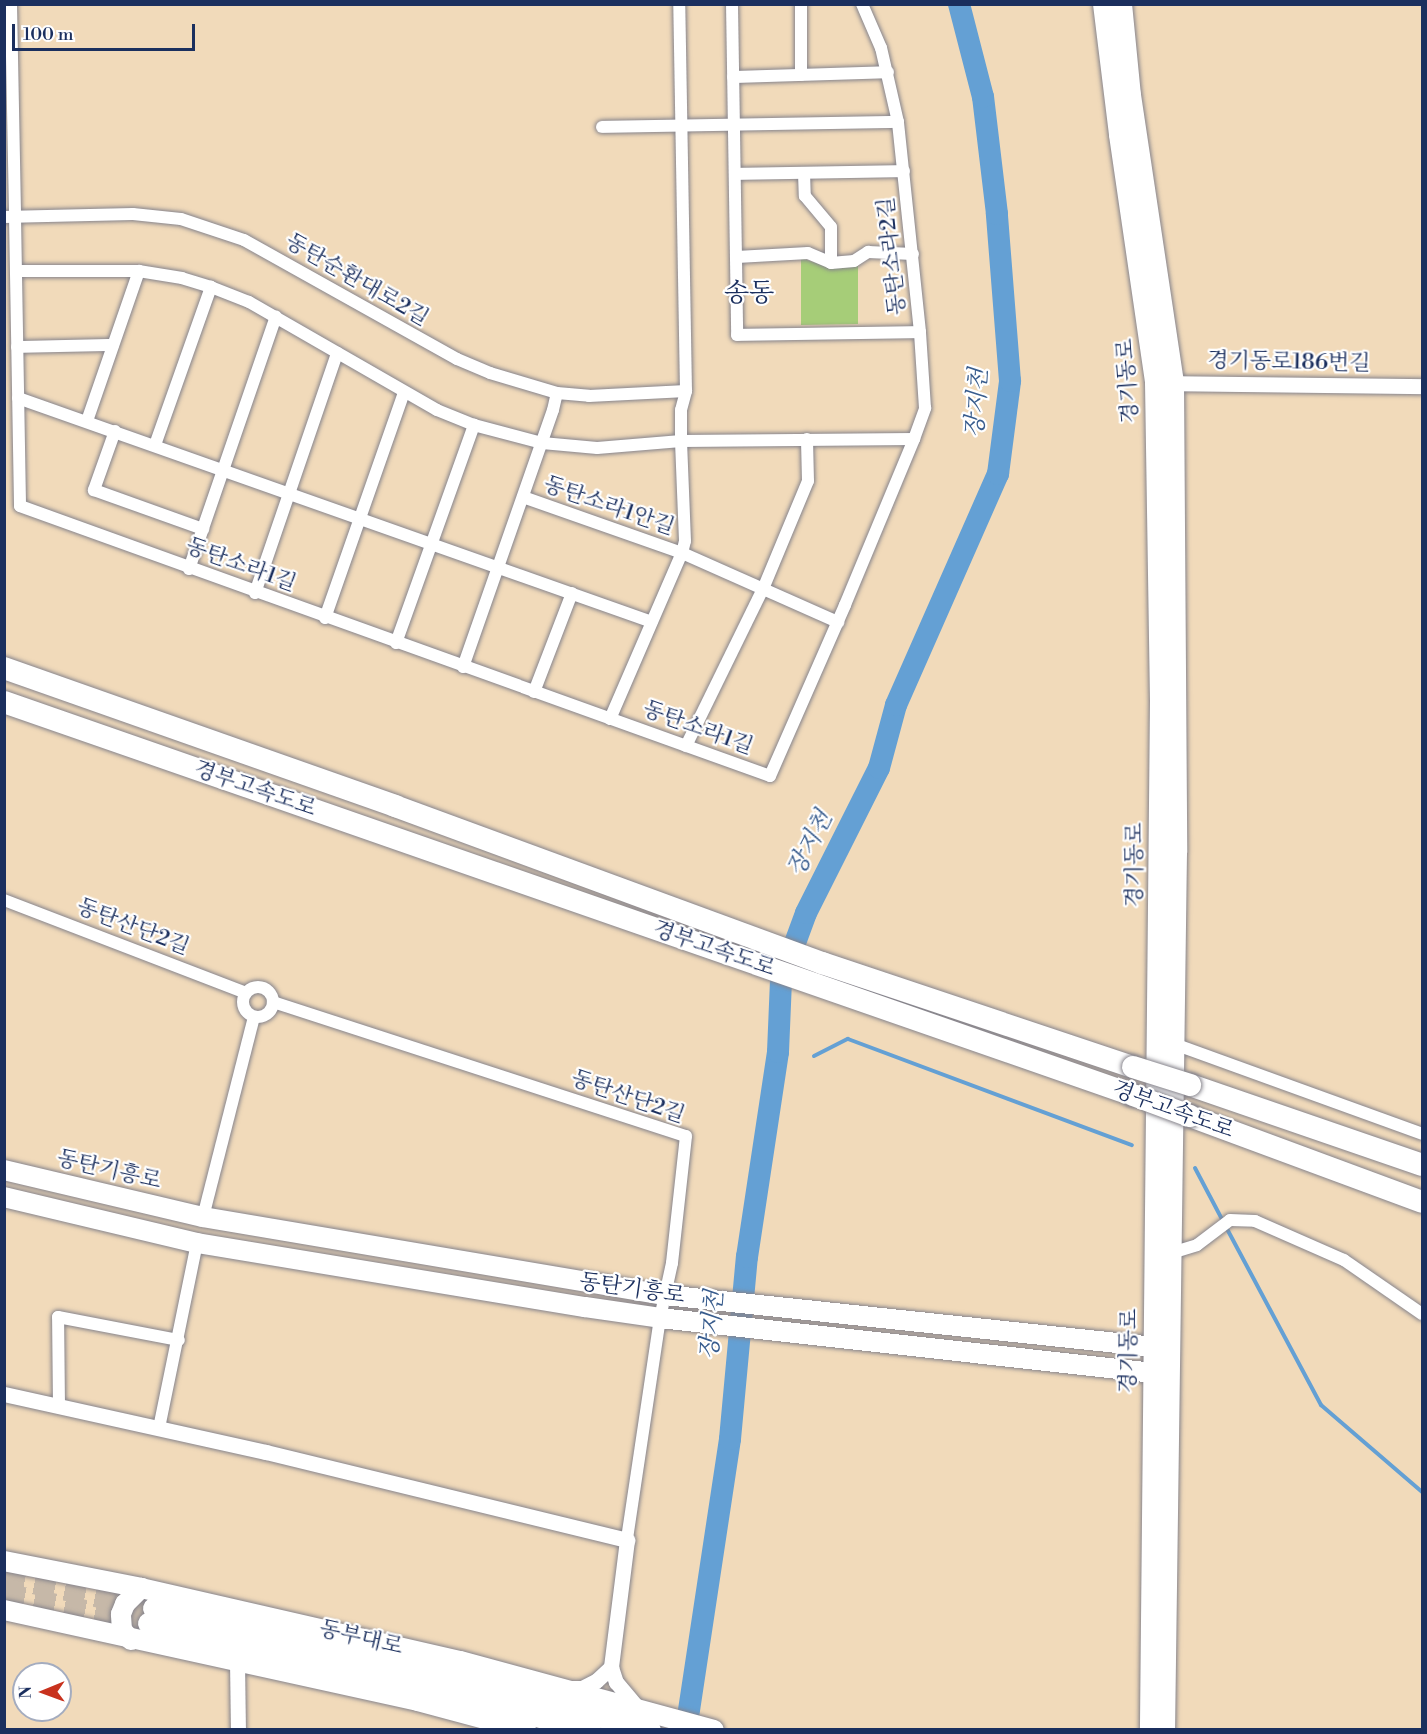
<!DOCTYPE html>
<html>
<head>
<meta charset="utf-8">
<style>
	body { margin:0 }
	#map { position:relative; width:1427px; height:1734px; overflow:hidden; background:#f1daba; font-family:"Libre Bodoni","Noto Serif KR",serif }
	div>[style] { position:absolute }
	.green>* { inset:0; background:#a6cd78 }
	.stream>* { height:4px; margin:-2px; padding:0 2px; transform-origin:2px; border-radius:2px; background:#64a0d4 }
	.river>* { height:22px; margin:-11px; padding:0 11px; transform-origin:11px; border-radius:11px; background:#64a0d4 }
	.trunk-tunnel>* { height:21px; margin-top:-10.5px; transform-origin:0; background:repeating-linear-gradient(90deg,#c6b8a8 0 21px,transparent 0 31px) }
	.roads { filter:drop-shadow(0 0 2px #86848c) drop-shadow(0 0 2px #86848c) }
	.minor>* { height:12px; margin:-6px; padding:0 6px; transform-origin:6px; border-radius:6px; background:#fff }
	.minor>.ring { margin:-6px; padding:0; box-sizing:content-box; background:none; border:12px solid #fff; border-radius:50% }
	.tertiary>* { height:15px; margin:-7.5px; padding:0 7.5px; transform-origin:7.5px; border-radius:7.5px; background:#fff }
	.primary>* { height:20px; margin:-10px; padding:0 10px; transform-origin:10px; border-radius:10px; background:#fff }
	.trunk>* { height:21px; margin:-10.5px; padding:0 10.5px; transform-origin:10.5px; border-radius:10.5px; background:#fff }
	.motorway>* { height:22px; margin:-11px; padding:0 11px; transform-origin:11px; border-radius:11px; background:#fff }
	.bridges { filter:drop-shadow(0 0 2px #86848c) drop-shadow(0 0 2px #86848c) }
	.motorway-bridge>* { height:22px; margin:-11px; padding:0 11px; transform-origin:11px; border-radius:11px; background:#fff }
	span { translate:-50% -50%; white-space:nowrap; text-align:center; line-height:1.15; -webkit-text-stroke:4.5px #fff; paint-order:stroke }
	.street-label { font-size:22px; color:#1b2f5e }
	.water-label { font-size:24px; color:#385c8d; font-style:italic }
	.quarter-label { font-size:26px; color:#1b2f5e }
	.frame { position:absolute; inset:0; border:6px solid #1b2f5e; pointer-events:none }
	.north { position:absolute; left:12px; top:1662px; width:60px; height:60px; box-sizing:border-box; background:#fff; border:2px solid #a4acbf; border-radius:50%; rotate:269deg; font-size:16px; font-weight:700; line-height:24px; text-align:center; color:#1b2f5e }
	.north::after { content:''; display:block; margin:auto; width:21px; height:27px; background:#c8321e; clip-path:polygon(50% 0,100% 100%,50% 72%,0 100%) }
	.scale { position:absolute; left:12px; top:24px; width:183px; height:27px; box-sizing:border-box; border:3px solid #1b2f5e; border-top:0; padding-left:8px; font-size:18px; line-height:21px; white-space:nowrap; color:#1b2f5e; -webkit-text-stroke:4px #fff; paint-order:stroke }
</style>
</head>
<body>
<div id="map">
	<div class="green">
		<div style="clip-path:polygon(801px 258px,825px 266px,858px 266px,858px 324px,801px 325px)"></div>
	</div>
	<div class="stream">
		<div style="left:778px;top:1052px;width:8px;rotate:7deg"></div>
		<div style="left:814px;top:1056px;width:38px;rotate:-27deg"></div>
		<div style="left:848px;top:1039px;width:303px;rotate:20.5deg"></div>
		<div style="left:1195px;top:1168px;width:60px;rotate:62.2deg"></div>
		<div style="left:1226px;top:1227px;width:202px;rotate:61.9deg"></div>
		<div style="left:1321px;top:1405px;width:133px;rotate:40.7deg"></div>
	</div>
	<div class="river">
		<div style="left:686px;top:1730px;width:294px;rotate:-81.4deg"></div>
		<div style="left:730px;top:1439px;width:183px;rotate:-84.7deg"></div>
		<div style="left:747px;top:1257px;width:207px;rotate:-81.4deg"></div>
		<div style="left:778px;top:1052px;width:71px;rotate:-87.6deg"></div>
		<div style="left:781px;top:981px;width:72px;rotate:-69.8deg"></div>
		<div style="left:806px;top:913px;width:162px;rotate:-63.3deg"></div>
		<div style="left:879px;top:768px;width:65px;rotate:-74.9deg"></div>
		<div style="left:896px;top:705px;width:253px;rotate:-66.2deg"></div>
		<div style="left:998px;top:474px;width:94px;rotate:-82.6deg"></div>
		<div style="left:1010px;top:381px;width:168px;rotate:-94.5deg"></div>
		<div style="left:997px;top:214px;width:118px;rotate:-96.8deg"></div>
		<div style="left:983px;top:97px;width:96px;rotate:-104.5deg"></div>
	</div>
	<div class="trunk-tunnel">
		<div style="left:4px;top:1577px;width:152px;rotate:11.8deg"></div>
		<div style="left:4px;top:1593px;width:147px;rotate:11.8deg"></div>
	</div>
	<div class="roads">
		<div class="minor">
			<div style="left:11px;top:4px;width:213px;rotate:88.9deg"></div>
			<div style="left:15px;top:217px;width:289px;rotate:89deg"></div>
			<div style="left:20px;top:506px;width:797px;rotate:19.8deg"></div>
			<div style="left:770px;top:776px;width:187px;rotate:-66.3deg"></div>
			<div style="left:845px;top:605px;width:180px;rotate:-67.4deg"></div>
			<div style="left:914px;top:439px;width:233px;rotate:179.5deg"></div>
			<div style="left:681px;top:441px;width:84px;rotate:175.2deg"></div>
			<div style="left:597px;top:448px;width:55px;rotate:-174.8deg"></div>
			<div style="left:542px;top:443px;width:70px;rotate:-165.2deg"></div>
			<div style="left:474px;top:425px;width:40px;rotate:-158deg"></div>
			<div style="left:437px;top:410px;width:217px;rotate:-150.1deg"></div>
			<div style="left:249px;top:302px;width:41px;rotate:-158.5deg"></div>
			<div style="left:211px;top:287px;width:30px;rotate:-163deg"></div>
			<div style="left:182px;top:278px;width:44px;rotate:-170.8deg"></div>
			<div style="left:139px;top:271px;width:123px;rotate:180deg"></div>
			<div style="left:732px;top:4px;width:331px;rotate:89.1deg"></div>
			<div style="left:737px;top:335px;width:183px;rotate:-0.9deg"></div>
			<div style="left:920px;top:332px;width:211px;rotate:-96deg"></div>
			<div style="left:898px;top:122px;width:76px;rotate:-102.9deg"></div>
			<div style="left:881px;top:48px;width:48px;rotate:-113.4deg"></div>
			<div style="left:801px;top:4px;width:71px;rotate:90deg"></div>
			<div style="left:733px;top:77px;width:155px;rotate:-1.8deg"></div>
			<div style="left:602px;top:127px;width:296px;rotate:-1deg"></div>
			<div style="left:804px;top:173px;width:23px;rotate:88deg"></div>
			<div style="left:805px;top:196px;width:40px;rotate:50deg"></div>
			<div style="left:831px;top:227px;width:36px;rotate:90deg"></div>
			<div style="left:735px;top:174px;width:169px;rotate:-1deg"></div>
			<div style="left:4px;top:217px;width:129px;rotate:-1.3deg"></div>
			<div style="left:133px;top:214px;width:48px;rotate:5.9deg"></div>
			<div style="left:181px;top:219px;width:66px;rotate:18.4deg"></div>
			<div style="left:244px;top:240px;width:244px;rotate:29.2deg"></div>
			<div style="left:457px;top:359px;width:36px;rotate:23deg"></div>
			<div style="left:490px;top:373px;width:70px;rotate:16.6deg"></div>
			<div style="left:557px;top:393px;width:32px;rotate:5deg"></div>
			<div style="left:589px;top:396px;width:97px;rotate:-3deg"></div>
			<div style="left:737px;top:257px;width:71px;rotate:-3.2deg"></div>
			<div style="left:808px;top:253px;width:25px;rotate:23deg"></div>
			<div style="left:831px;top:263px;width:23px;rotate:-5deg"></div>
			<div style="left:854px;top:261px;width:17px;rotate:-33deg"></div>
			<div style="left:868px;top:252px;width:45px;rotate:2.5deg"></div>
			<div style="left:17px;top:347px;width:96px;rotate:-1.2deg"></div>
			<div style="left:18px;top:398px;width:672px;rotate:19.46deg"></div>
			<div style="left:87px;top:421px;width:159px;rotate:-70.9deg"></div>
			<div style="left:115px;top:431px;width:63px;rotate:109.6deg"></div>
			<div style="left:94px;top:490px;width:116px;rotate:19.7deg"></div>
			<div style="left:914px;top:439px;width:33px;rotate:-70deg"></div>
			<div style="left:925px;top:408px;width:76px;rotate:-93.8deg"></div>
			<div style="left:155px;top:445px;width:168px;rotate:-70.5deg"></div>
			<div style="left:523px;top:497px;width:169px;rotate:19.4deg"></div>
			<div style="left:682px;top:553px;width:171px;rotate:23.9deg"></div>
			<div style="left:189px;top:569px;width:267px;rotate:-71deg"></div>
			<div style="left:255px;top:593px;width:254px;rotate:-71.1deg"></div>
			<div style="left:325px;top:618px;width:238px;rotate:-70.7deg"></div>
			<div style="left:396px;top:643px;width:232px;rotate:-70.3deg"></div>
			<div style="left:463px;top:667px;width:272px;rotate:-70.7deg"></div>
			<div style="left:553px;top:410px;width:17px;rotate:-77deg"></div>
			<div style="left:534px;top:692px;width:106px;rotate:-69deg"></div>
			<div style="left:610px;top:719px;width:181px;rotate:-66.6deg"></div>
			<div style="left:682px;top:553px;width:12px;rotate:-76deg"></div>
			<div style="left:685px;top:541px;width:100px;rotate:-92.3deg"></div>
			<div style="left:681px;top:441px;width:31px;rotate:-90deg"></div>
			<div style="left:681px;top:410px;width:20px;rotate:-75deg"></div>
			<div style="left:686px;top:391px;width:387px;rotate:-91deg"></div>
			<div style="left:686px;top:746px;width:175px;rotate:-63.9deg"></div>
			<div style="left:763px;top:589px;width:117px;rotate:-67.4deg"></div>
			<div style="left:808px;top:481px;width:42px;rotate:-91.4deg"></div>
			<div style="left:4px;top:900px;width:259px;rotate:21deg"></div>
			<div class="ring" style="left:243px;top:987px;width:18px;height:18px"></div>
			<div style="left:273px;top:1002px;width:434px;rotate:18deg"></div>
			<div style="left:686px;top:1136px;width:128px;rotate:96.3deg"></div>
			<div style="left:672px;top:1263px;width:56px;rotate:102.3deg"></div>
			<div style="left:660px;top:1318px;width:224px;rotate:98.5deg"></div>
			<div style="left:1174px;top:1044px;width:264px;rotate:19.9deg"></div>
			<div style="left:203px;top:1217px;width:206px;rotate:-75.7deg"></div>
			<div style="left:1168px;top:1254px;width:30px;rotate:-17deg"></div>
			<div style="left:1197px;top:1245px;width:41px;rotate:-37.1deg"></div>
			<div style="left:1230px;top:1220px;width:25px;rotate:2deg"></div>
			<div style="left:1255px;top:1221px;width:97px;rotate:23.7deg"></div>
			<div style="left:1344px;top:1260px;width:95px;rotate:34.7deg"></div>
			<div style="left:59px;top:1406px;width:89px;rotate:-90.6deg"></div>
			<div style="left:58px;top:1317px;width:123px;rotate:10.8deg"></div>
			<div style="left:159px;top:1428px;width:189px;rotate:-78.4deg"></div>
		</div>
		<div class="tertiary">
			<div style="left:1164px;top:383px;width:258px;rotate:0.7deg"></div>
			<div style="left:4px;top:1394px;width:268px;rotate:12.5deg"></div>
			<div style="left:266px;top:1452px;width:372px;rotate:13.7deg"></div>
			<div style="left:627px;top:1540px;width:128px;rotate:97.2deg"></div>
			<div style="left:611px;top:1667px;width:16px;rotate:72deg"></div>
			<div style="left:616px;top:1682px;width:35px;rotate:50deg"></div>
			<div style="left:237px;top:1661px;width:69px;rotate:89.2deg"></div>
			<div style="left:567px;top:1688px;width:15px"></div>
			<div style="left:582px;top:1688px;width:16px;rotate:-27deg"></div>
			<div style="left:596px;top:1681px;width:21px;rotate:-43deg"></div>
		</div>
		<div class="primary">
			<div style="left:1103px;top:4px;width:132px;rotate:83deg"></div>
			<div style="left:1119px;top:135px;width:251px;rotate:81.7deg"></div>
			<div style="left:1155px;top:383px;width:318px;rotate:89.1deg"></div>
			<div style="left:1160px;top:701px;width:1029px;rotate:90.56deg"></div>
			<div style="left:1122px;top:4px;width:91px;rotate:84.4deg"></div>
			<div style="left:1131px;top:95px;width:291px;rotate:81.5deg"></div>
			<div style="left:1174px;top:383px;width:469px;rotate:89.6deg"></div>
			<div style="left:1177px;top:852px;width:878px;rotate:90.78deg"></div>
			<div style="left:4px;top:1170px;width:204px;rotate:13.3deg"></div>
			<div style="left:203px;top:1217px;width:469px;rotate:9.6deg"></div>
			<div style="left:665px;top:1295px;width:502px;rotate:6.06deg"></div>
			<div style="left:4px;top:1197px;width:198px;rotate:13.4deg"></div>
			<div style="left:197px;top:1243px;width:393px;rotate:9.4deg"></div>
			<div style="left:585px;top:1307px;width:76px;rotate:8.3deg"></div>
			<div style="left:660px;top:1318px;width:506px;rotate:6.35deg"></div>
			<div style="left:4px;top:1561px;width:140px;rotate:11.1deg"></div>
			<div style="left:141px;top:1588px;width:327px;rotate:12.9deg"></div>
			<div style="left:460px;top:1661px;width:263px;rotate:15.2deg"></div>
			<div style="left:4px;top:1610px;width:424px;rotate:12.4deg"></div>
			<div style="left:418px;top:1701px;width:112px;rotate:15deg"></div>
			<div style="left:131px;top:1640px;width:13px;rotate:-132deg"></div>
			<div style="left:122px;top:1630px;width:16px;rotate:-94deg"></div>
			<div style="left:121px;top:1614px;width:11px;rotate:-68deg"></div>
			<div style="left:125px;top:1604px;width:23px;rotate:-45deg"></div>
		</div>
		<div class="trunk">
			<div style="left:153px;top:1608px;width:282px;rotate:12.7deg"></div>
			<div style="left:428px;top:1670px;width:230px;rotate:15.1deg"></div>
			<div style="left:148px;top:1623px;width:252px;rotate:12.8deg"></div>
			<div style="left:394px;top:1679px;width:203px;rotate:14.6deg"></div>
		</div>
		<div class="motorway">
			<div style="left:4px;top:668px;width:415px;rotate:19.4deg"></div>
			<div style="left:395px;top:806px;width:455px;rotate:20.2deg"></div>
			<div style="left:822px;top:963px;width:328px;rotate:18.5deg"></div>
			<div style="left:4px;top:702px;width:1195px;rotate:19.19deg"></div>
			<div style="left:1190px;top:1085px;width:245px;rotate:19deg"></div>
			<div style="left:1190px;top:1116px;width:247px;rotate:20.3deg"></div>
		</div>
	</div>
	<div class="bridges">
		<div class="motorway-bridge">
			<div style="left:1133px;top:1067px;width:60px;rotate:17.5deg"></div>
			<div style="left:1133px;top:1095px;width:61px;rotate:20.2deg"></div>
		</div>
	</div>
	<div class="street-label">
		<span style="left:892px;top:256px;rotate:-96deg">동탄소라2길</span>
		<span style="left:357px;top:280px;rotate:30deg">동탄순환대로2길</span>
		<span style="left:1289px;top:362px;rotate:1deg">경기동로186번길</span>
		<span style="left:1128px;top:381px;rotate:-94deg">경기동로</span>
		<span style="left:609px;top:506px;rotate:19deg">동탄소라1안길</span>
		<span style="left:241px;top:565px;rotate:20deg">동탄소라1길</span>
		<span style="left:698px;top:728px;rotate:20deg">동탄소라1길</span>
		<span style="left:255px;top:789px;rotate:19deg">경부고속도로</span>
		<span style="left:1135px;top:865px;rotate:-90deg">경기동로</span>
		<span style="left:133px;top:927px;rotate:21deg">동탄산단2길</span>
		<span style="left:714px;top:949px;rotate:19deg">경부고속도로</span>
		<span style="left:628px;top:1097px;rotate:19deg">동탄산단2길</span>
		<span style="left:1173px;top:1110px;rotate:20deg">경부고속도로</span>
		<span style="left:109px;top:1170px;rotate:13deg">동탄기흥로</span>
		<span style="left:632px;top:1289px;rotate:8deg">동탄기흥로</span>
		<span style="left:1129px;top:1351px;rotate:-89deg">경기동로</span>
		<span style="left:361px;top:1638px;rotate:13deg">동부대로</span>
	</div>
	<div class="water-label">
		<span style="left:978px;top:403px;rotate:-86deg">장지천</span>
		<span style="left:811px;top:844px;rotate:-63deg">장지천</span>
		<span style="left:713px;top:1325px;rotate:-85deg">장지천</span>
	</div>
	<div class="quarter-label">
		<span style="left:749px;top:294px">송동</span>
	</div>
	<div class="frame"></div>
	<div class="north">N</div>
	<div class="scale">100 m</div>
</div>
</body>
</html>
